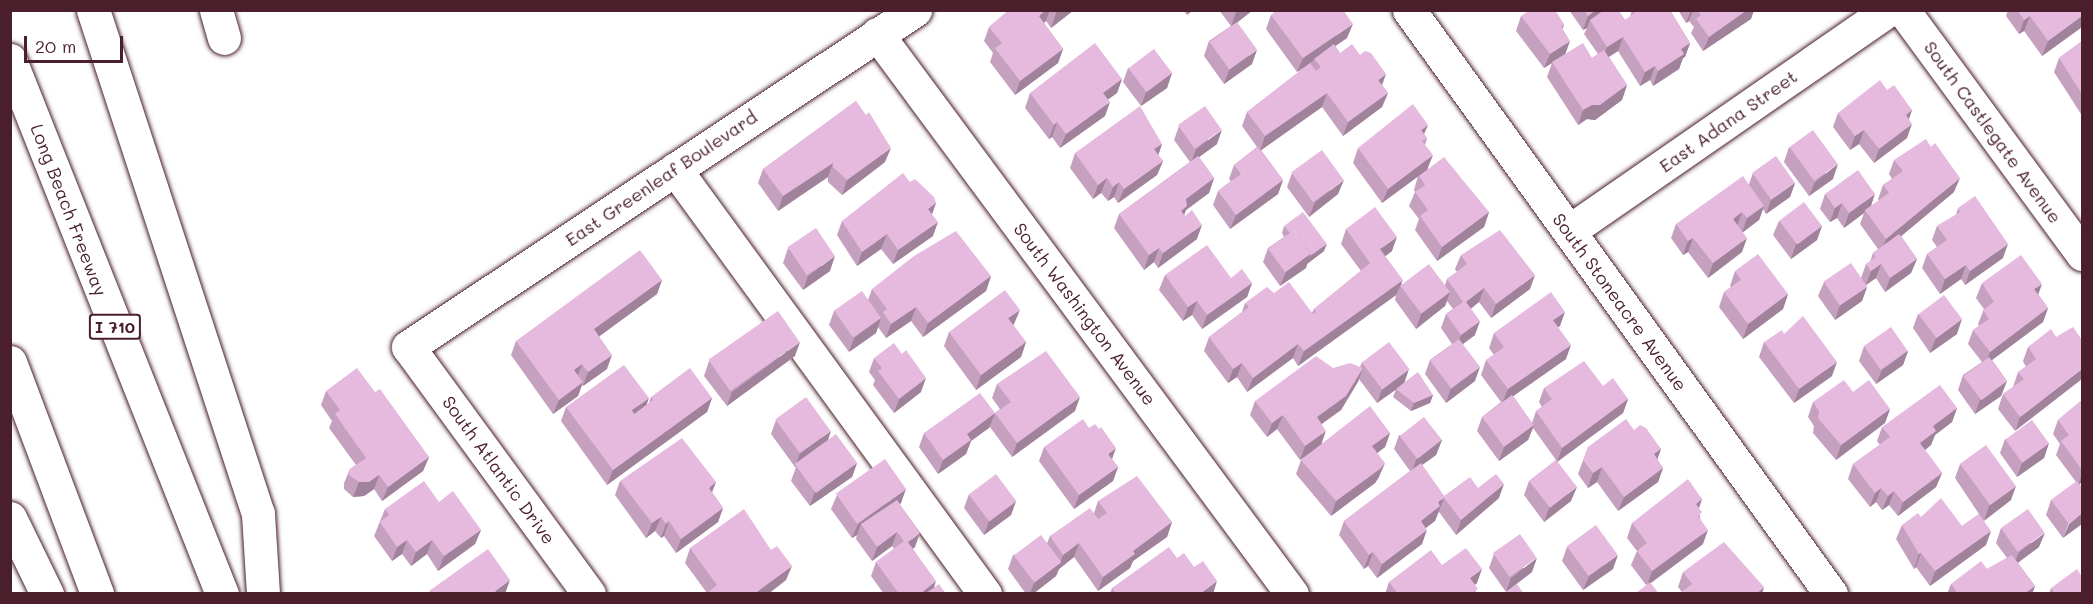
<!DOCTYPE html>
<html>
<head>
<meta charset="utf-8">
<style>
	body { margin:0 }
	#map { position:relative; width:2093px; height:604px; overflow:hidden; background:#fff; font-family:Mali,sans-serif }
	div>[style] { position:absolute }
	.roads { filter:drop-shadow(0 0 2px #4a1f2b) drop-shadow(0 0 2px #4a1f2b) }
	.minor>* { height:33px; margin:-16.5px; padding:0 16.5px; transform-origin:16.5px; border-radius:16.5px; background:#fff }
	.highway>* { height:33px; margin:-16.5px; padding:0 16.5px; transform-origin:16.5px; border-radius:16.5px; background:#fff }
	.wall>* { inset:0; background:#c6a0bf }
	.shaded-wall>* { inset:0; background:#a1829b }
	.building>* { inset:0; background:#e6bade; transform-origin:0 0 }
	span { translate:-50% -50%; white-space:nowrap; text-align:center; line-height:1.15; -webkit-text-stroke:4.5px #fff; paint-order:stroke }
	.shield-label span { padding:2px 4px; background:#fff; border:2px solid; border-radius:4px; -webkit-text-stroke-width:0 }
	.shield-label { font-size:16px; color:#4a1f2b; font-weight:700 }
	.street-label { font-size:18px; color:#4a1f2b }
	.frame { position:absolute; inset:0; border:12px solid #4a1f2b; pointer-events:none }
	.scale { position:absolute; left:24px; top:36px; width:99px; height:27px; box-sizing:border-box; border:3px solid #4a1f2b; border-top:0; padding-left:8px; font-size:18px; line-height:21px; white-space:nowrap; color:#4a1f2b; -webkit-text-stroke:4px #fff; paint-order:stroke }
</style>
</head>
<body>
<div id="map">
	<div class="roads">
		<div class="minor">
			<div style="left:216px;top:10px;width:29px;rotate:74deg"></div>
			<div style="left:1409px;top:10px;width:721px;rotate:54.15deg"></div>
			<div style="left:1903px;top:10px;width:303px;rotate:53.7deg"></div>
			<div style="left:877px;top:34px;width:697px;rotate:53.46deg"></div>
			<div style="left:675px;top:169px;width:526px;rotate:53.89deg"></div>
			<div style="left:1569px;top:231px;width:388px;rotate:-34.7deg"></div>
			<div style="left:589px;top:594px;width:306px;rotate:-126.2deg"></div>
			<div style="left:408px;top:347px;width:609px;rotate:-33.61deg"></div>
		</div>
		<div class="highway">
			<div style="left:93px;top:10px;width:530px;rotate:71.87deg"></div>
			<div style="left:258px;top:514px;width:80px;rotate:86.4deg"></div>
			<div style="left:10px;top:60px;width:575px;rotate:68.35deg"></div>
			<div style="left:10px;top:362px;width:248px;rotate:69.4deg"></div>
			<div style="left:10px;top:518px;width:85px;rotate:64deg"></div>
		</div>
	</div>
	<div class="wall">
		<div style="clip-path:polygon(1009px 10px,1074px 10px,1051px 28px,1046px 21px,1044px 23px,1063px 49px,1058px 63px,1015px 95px,990px 62px,993px 53px,984px 41px,989px 27px)"></div>
		<div style="clip-path:polygon(1183px 10px,1193px 10px,1187px 15px)"></div>
		<div style="clip-path:polygon(1219px 10px,1253px 10px,1237px 23px,1252px 64px,1224px 84px,1204px 56px,1209px 41px,1231px 26px)"></div>
		<div style="clip-path:polygon(1569px 10px,1618px 10px,1625px 20px,1630px 17px,1632px 10px,1670px 10px,1690px 43px,1685px 57px,1683px 58px,1679px 69px,1653px 86px,1650px 80px,1640px 86px,1618px 51px,1609px 57px,1627px 85px,1622px 100px,1595px 120px,1587px 119px,1578px 125px,1547px 77px,1552px 63px,1544px 68px,1516px 31px,1521px 16px,1564px 24px,1563px 29px,1565px 54px,1592px 58px,1598px 54px,1584px 34px,1587px 28px,1583px 30px)"></div>
		<div style="clip-path:polygon(1678px 10px,1754px 10px,1751px 19px,1703px 51px,1691px 33px,1694px 27px,1689px 21px,1686px 23px)"></div>
		<div style="clip-path:polygon(2008px 10px,2082px 10px,2082px 27px,2042px 56px,2024px 31px,2019px 34px,2006px 16px)"></div>
		<div style="clip-path:polygon(1271px 15px,1347px 38px,1335px 46px,1340px 53px,1382px 85px,1388px 93px,1382px 107px,1343px 136px,1322px 107px,1261px 150px,1283px 180px,1278px 194px,1230px 229px,1213px 205px,1218px 191px,1231px 181px,1229px 179px,1234px 165px,1257px 147px,1242px 126px,1247px 112px,1304px 68px,1297px 72px,1266px 29px)"></div>
		<div style="clip-path:polygon(2082px 41px,2082px 113px,2081px 114px,2054px 72px,2059px 58px)"></div>
		<div style="clip-path:polygon(1128px 68px,1172px 73px,1167px 88px,1141px 106px,1123px 82px)"></div>
		<div style="clip-path:polygon(1122px 79px,1117px 93px,1108px 99px,1105px 116px,1060px 148px,1052px 137px,1049px 139px,1025px 108px,1030px 93px)"></div>
		<div style="clip-path:polygon(1887px 90px,1912px 110px,1909px 119px,1907px 138px,1874px 163px,1859px 144px,1850px 150px,1833px 127px,1838px 113px)"></div>
		<div style="clip-path:polygon(856px 101px,885px 162px,842px 195px,828px 182px,828px 177px,778px 211px,758px 183px,763px 169px)"></div>
		<div style="clip-path:polygon(1179px 126px,1217px 144px,1199px 157px,1214px 178px,1209px 193px,1186px 210px,1184px 215px,1197px 239px,1158px 268px,1154px 262px,1144px 270px,1114px 228px,1119px 214px,1190px 162px,1174px 140px)"></div>
		<div style="clip-path:polygon(1424px 134px,1427px 138px,1425px 145px,1428px 169px,1489px 212px,1484px 227px,1437px 261px,1415px 230px,1419px 219px,1409px 206px,1415px 192px,1414px 190px,1418px 176px,1382px 203px,1353px 163px,1358px 148px)"></div>
		<div style="clip-path:polygon(1162px 144px,1158px 155px,1163px 161px,1157px 175px,1118px 203px,1114px 197px,1108px 201px,1101px 193px,1093px 199px,1070px 168px,1075px 153px)"></div>
		<div style="clip-path:polygon(1789px 147px,1833px 179px,1809px 196px,1784px 162px)"></div>
		<div style="clip-path:polygon(1894px 160px,1954px 192px,1901px 236px,1917px 259px,1911px 273px,1885px 292px,1876px 278px,1866px 285px,1867px 287px,1862px 301px,1835px 320px,1818px 296px,1824px 282px,1861px 278px,1866px 264px,1870px 262px,1873px 253px,1878px 249px,1860px 224px,1864px 213px,1844px 228px,1837px 218px,1830px 222px,1820px 209px,1825px 194px,1871px 206px,1879px 201px,1878px 199px,1883px 185px,1892px 179px,1889px 174px)"></div>
		<div style="clip-path:polygon(1292px 173px,1338px 194px,1309px 217px,1287px 187px)"></div>
		<div style="clip-path:polygon(1753px 173px,1795px 183px,1790px 197px,1766px 214px,1763px 209px,1759px 220px,1743px 232px,1742px 252px,1708px 278px,1688px 252px,1683px 255px,1671px 238px,1676px 224px,1749px 184px)"></div>
		<div style="clip-path:polygon(910px 182px,936px 203px,932px 214px,933px 236px,893px 264px,881px 249px,857px 266px,837px 235px,842px 221px)"></div>
		<div style="clip-path:polygon(1958px 208px,2003px 258px,1965px 285px,1961px 279px,1940px 294px,1922px 268px,1927px 254px,1937px 247px,1932px 240px,1937px 226px,1956px 215px)"></div>
		<div style="clip-path:polygon(1779px 221px,1822px 226px,1817px 240px,1791px 259px,1773px 235px)"></div>
		<div style="clip-path:polygon(1284px 226px,1324px 251px,1307px 264px,1306px 268px,1280px 286px,1263px 262px,1268px 248px,1284px 237px,1282px 233px)"></div>
		<div style="clip-path:polygon(1346px 229px,1392px 251px,1385px 256px,1401px 284px,1445px 285px,1447px 279px,1457px 272px,1455px 269px,1461px 255px,1530px 289px,1491px 318px,1479px 302px,1471px 309px,1475px 335px,1463px 344px,1475px 381px,1446px 403px,1425px 374px,1430px 360px,1452px 344px,1441px 328px,1446px 314px,1453px 309px,1447px 301px,1445px 306px,1416px 329px,1395px 300px,1396px 295px,1298px 366px,1293px 358px,1247px 392px,1237px 377px,1228px 383px,1204px 351px,1209px 337px,1242px 312px,1245px 303px,1312px 313px,1314px 309px,1361px 271px,1341px 244px)"></div>
		<div style="clip-path:polygon(788px 248px,830px 271px,803px 290px,783px 263px)"></div>
		<div style="clip-path:polygon(1735px 271px,1788px 294px,1783px 309px,1743px 339px,1719px 307px,1724px 292px,1731px 287px,1730px 286px)"></div>
		<div style="clip-path:polygon(1165px 275px,1231px 278px,1252px 283px,1247px 297px,1202px 329px,1192px 315px,1183px 321px,1159px 290px)"></div>
		<div style="clip-path:polygon(991px 276px,986px 291px,923px 337px,911px 321px,886px 338px,878px 327px,876px 333px,849px 352px,829px 325px,834px 311px,868px 300px,872px 289px)"></div>
		<div style="clip-path:polygon(662px 280px,657px 294px,599px 336px,607px 369px,583px 386px,582px 385px,578px 396px,553px 414px,511px 355px,516px 341px)"></div>
		<div style="clip-path:polygon(1982px 283px,2038px 294px,2048px 308px,2043px 322px,1992px 360px,2007px 381px,2001px 396px,1975px 414px,1958px 390px,1963px 375px,1982px 362px,1968px 344px,1973px 330px,1979px 326px,1978px 324px,1984px 309px,1976px 298px)"></div>
		<div style="clip-path:polygon(1918px 314px,1957px 334px,1930px 353px,1913px 328px)"></div>
		<div style="clip-path:polygon(1014px 324px,1013px 325px,1026px 342px,1021px 357px,976px 390px,944px 346px,949px 332px)"></div>
		<div style="clip-path:polygon(1560px 326px,1558px 327px,1566px 359px,1513px 396px,1532px 423px,1536px 411px,1542px 407px,1539px 402px,1544px 388px,1603px 386px,1628px 399px,1623px 413px,1557px 462px,1571px 501px,1544px 522px,1524px 495px,1529px 481px,1556px 460px,1533px 428px,1528px 440px,1499px 461px,1477px 431px,1482px 417px,1501px 402px,1481px 375px,1486px 360px,1494px 355px,1489px 348px,1494px 333px)"></div>
		<div style="clip-path:polygon(1784px 334px,1832px 376px,1794px 403px,1759px 357px,1764px 342px)"></div>
		<div style="clip-path:polygon(2056px 337px,2015px 431px,1998px 409px,2003px 394px,2013px 387px,2018px 372px,2026px 367px,2023px 361px,2028px 347px)"></div>
		<div style="clip-path:polygon(1864px 346px,1908px 351px,1903px 365px,1876px 384px,1859px 361px)"></div>
		<div style="clip-path:polygon(795px 356px,727px 406px,704px 376px,709px 361px)"></div>
		<div style="clip-path:polygon(874px 358px,921px 392px,894px 413px,873px 385px,875px 380px,869px 372px)"></div>
		<div style="clip-path:polygon(1362px 362px,1404px 383px,1433px 395px,1430px 403px,1411px 411px,1393px 397px,1396px 389px,1401px 385px,1377px 403px,1359px 379px,1341px 410px,1322px 424px,1322px 444px,1390px 433px,1385px 447px,1377px 453px,1379px 477px,1375px 483px,1331px 516px,1296px 474px,1301px 460px,1307px 455px,1300px 460px,1277px 429px,1267px 437px,1250px 415px,1255px 401px,1333px 368px,1360px 367px)"></div>
		<div style="clip-path:polygon(997px 384px,1075px 411px,1012px 457px,990px 427px,971px 441px,966px 454px,938px 474px,919px 447px,924px 433px,995px 413px,1000px 409px,992px 398px)"></div>
		<div style="clip-path:polygon(326px 391px,375px 392px,429px 457px,423px 471px,382px 501px,374px 489px,364px 496px,353px 497px,344px 489px,344px 483px,350px 469px,356px 465px,329px 428px,332px 421px,321px 405px)"></div>
		<div style="clip-path:polygon(651px 397px,712px 398px,707px 412px,607px 485px,561px 421px,566px 407px,646px 405px,649px 403px)"></div>
		<div style="clip-path:polygon(2082px 400px,2082px 482px,2079px 484px,2082px 488px,2063px 538px,2046px 515px,2051px 500px,2076px 482px,2056px 455px,2060px 444px,2053px 434px,2058px 420px)"></div>
		<div style="clip-path:polygon(1813px 402px,1890px 409px,1885px 423px,1836px 460px,1813px 433px,1814px 426px,1808px 417px)"></div>
		<div style="clip-path:polygon(1957px 408px,1952px 422px,1935px 435px,1931px 445px,1925px 450px,1942px 473px,1936px 487px,1898px 516px,1889px 505px,1882px 510px,1876px 502px,1870px 507px,1848px 479px,1853px 464px,1880px 445px,1877px 441px,1882px 427px)"></div>
		<div style="clip-path:polygon(776px 420px,828px 440px,857px 463px,852px 477px,810px 506px,791px 481px,796px 467px,795px 467px,771px 434px)"></div>
		<div style="clip-path:polygon(1634px 430px,1661px 449px,1657px 459px,1663px 468px,1658px 482px,1618px 511px,1597px 482px,1588px 488px,1578px 474px,1588px 447px)"></div>
		<div style="clip-path:polygon(1399px 435px,1442px 440px,1436px 455px,1422px 465px,1444px 496px,1478px 488px,1499px 498px,1456px 535px,1439px 512px,1438px 513px,1435px 521px,1426px 528px,1422px 544px,1377px 578px,1368px 566px,1364px 569px,1339px 535px,1344px 521px,1410px 471px,1394px 449px)"></div>
		<div style="clip-path:polygon(2005px 439px,2049px 443px,2044px 458px,2017px 477px,2000px 453px)"></div>
		<div style="clip-path:polygon(1044px 447px,1112px 459px,1118px 467px,1113px 481px,1074px 509px,1039px 461px)"></div>
		<div style="clip-path:polygon(1960px 464px,2011px 500px,1984px 520px,1986px 545px,1930px 586px,1916px 567px,1914px 569px,1896px 539px,1902px 525px,1921px 517px,1962px 526px,1979px 514px,1955px 478px)"></div>
		<div style="clip-path:polygon(620px 481px,716px 482px,712px 492px,723px 508px,718px 522px,676px 553px,664px 536px,661px 538px,655px 531px,646px 538px,615px 495px)"></div>
		<div style="clip-path:polygon(969px 494px,1016px 501px,1011px 515px,984px 535px,964px 508px)"></div>
		<div style="clip-path:polygon(837px 495px,901px 503px,900px 504px,915px 547px,913px 549px,934px 587px,946px 594px,884px 594px,871px 576px,876px 562px,894px 549px,892px 546px,872px 561px,856px 539px,857px 535px,852px 538px,831px 509px)"></div>
		<div style="clip-path:polygon(1702px 499px,1699px 508px,1703px 544px,1646px 585px,1631px 565px,1637px 551px,1627px 538px,1632px 523px)"></div>
		<div style="clip-path:polygon(1098px 501px,1172px 522px,1167px 537px,1133px 561px,1130px 568px,1098px 591px,1074px 557px,1059px 569px,1056px 576px,1033px 594px,1026px 594px,1008px 569px,1013px 555px,1047px 543px,1050px 536px,1094px 513px)"></div>
		<div style="clip-path:polygon(439px 502px,481px 530px,475px 544px,438px 571px,427px 554px,411px 566px,402px 554px,392px 561px,374px 536px,385px 509px)"></div>
		<div style="clip-path:polygon(2001px 528px,2039px 547px,2018px 563px,2035px 586px,2032px 594px,1947px 594px,1951px 584px,1987px 569px,2007px 558px,1996px 543px)"></div>
		<div style="clip-path:polygon(1567px 547px,1613px 569px,1583px 590px,1562px 561px)"></div>
		<div style="clip-path:polygon(690px 548px,771px 550px,786px 580px,768px 594px,706px 594px,707px 593px,685px 563px)"></div>
		<div style="clip-path:polygon(1494px 554px,1532px 572px,1506px 592px,1489px 568px)"></div>
		<div style="clip-path:polygon(1177px 558px,1213px 594px,1110px 594px,1112px 588px)"></div>
		<div style="clip-path:polygon(1442px 565px,1477px 583px,1475px 585px,1476px 594px,1385px 594px,1389px 582px)"></div>
		<div style="clip-path:polygon(1683px 572px,1762px 594px,1682px 592px,1678px 587px)"></div>
		<div style="clip-path:polygon(2051px 588px,2082px 594px,2049px 594px)"></div>
	</div>
	<div class="shaded-wall">
		<div style="clip-path:polygon(1046px 10px,1050px 10px,1046px 21px,1033px 31px,1039px 16px)"></div>
		<div style="clip-path:polygon(1060px 10px,1074px 10px,1051px 28px,1056px 13px)"></div>
		<div style="clip-path:polygon(1189px 10px,1193px 10px,1187px 15px)"></div>
		<div style="clip-path:polygon(1239px 10px,1253px 10px,1231px 27px,1236px 12px)"></div>
		<div style="clip-path:polygon(1596px 10px,1608px 10px,1590px 20px,1587px 28px,1583px 30px,1588px 16px)"></div>
		<div style="clip-path:polygon(1691px 10px,1693px 10px,1689px 21px,1686px 23px)"></div>
		<div style="clip-path:polygon(1747px 10px,1754px 10px,1751px 19px,1703px 51px,1709px 37px)"></div>
		<div style="clip-path:polygon(2030px 16px,2024px 31px,2019px 34px,2024px 20px)"></div>
		<div style="clip-path:polygon(2082px 16px,2082px 27px,2042px 56px,2048px 41px)"></div>
		<div style="clip-path:polygon(1353px 24px,1347px 38px,1315px 60px,1314px 59px,1313px 61px,1297px 72px,1303px 58px)"></div>
		<div style="clip-path:polygon(1623px 37px,1618px 51px,1602px 61px,1607px 47px)"></div>
		<div style="clip-path:polygon(1570px 41px,1565px 55px,1544px 68px,1550px 54px)"></div>
		<div style="clip-path:polygon(1690px 43px,1685px 57px,1683px 58px,1679px 69px,1653px 86px,1658px 71px,1681px 49px)"></div>
		<div style="clip-path:polygon(1063px 49px,1058px 63px,1015px 95px,1020px 81px)"></div>
		<div style="clip-path:polygon(1257px 50px,1252px 64px,1224px 84px,1229px 70px)"></div>
		<div style="clip-path:polygon(1655px 66px,1650px 80px,1640px 86px,1645px 72px)"></div>
		<div style="clip-path:polygon(1172px 73px,1167px 88px,1141px 106px,1146px 92px)"></div>
		<div style="clip-path:polygon(1386px 74px,1381px 88px,1378px 80px)"></div>
		<div style="clip-path:polygon(1122px 79px,1117px 93px,1098px 107px,1103px 93px)"></div>
		<div style="clip-path:polygon(1627px 85px,1622px 100px,1595px 120px,1587px 119px,1578px 125px,1583px 110px)"></div>
		<div style="clip-path:polygon(1327px 93px,1322px 107px,1260px 151px,1265px 136px)"></div>
		<div style="clip-path:polygon(1388px 93px,1382px 107px,1343px 136px,1348px 122px)"></div>
		<div style="clip-path:polygon(1110px 102px,1105px 116px,1060px 148px,1066px 134px)"></div>
		<div style="clip-path:polygon(1912px 110px,1907px 124px,1906px 115px)"></div>
		<div style="clip-path:polygon(1057px 122px,1052px 137px,1049px 139px,1054px 125px)"></div>
		<div style="clip-path:polygon(1912px 124px,1907px 138px,1874px 163px,1879px 149px)"></div>
		<div style="clip-path:polygon(1428px 125px,1422px 139px,1421px 130px)"></div>
		<div style="clip-path:polygon(1222px 130px,1217px 144px,1191px 163px,1196px 149px)"></div>
		<div style="clip-path:polygon(1864px 130px,1859px 144px,1850px 150px,1855px 136px)"></div>
		<div style="clip-path:polygon(1162px 144px,1157px 159px,1154px 149px)"></div>
		<div style="clip-path:polygon(891px 148px,885px 162px,842px 195px,847px 180px)"></div>
		<div style="clip-path:polygon(1433px 155px,1427px 170px,1382px 203px,1388px 189px)"></div>
		<div style="clip-path:polygon(1163px 161px,1157px 175px,1118px 203px,1124px 189px)"></div>
		<div style="clip-path:polygon(833px 163px,828px 177px,778px 211px,783px 196px)"></div>
		<div style="clip-path:polygon(1838px 164px,1833px 179px,1809px 196px,1815px 182px)"></div>
		<div style="clip-path:polygon(1107px 178px,1101px 193px,1093px 199px,1098px 185px)"></div>
		<div style="clip-path:polygon(1214px 178px,1209px 193px,1186px 210px,1182px 221px,1176px 225px,1186px 199px)"></div>
		<div style="clip-path:polygon(1960px 178px,1954px 192px,1881px 253px,1886px 239px)"></div>
		<div style="clip-path:polygon(1283px 180px,1278px 194px,1230px 229px,1236px 215px)"></div>
		<div style="clip-path:polygon(1344px 180px,1338px 194px,1309px 217px,1315px 202px)"></div>
		<div style="clip-path:polygon(1119px 182px,1114px 197px,1108px 201px,1113px 187px)"></div>
		<div style="clip-path:polygon(1795px 183px,1790px 197px,1766px 214px,1771px 200px)"></div>
		<div style="clip-path:polygon(1875px 194px,1870px 209px,1865px 210px,1864px 213px,1844px 228px,1849px 213px)"></div>
		<div style="clip-path:polygon(936px 203px,931px 217px,928px 209px)"></div>
		<div style="clip-path:polygon(1842px 203px,1837px 218px,1830px 222px,1835px 208px)"></div>
		<div style="clip-path:polygon(1764px 206px,1759px 220px,1742px 233px,1747px 218px)"></div>
		<div style="clip-path:polygon(1489px 212px,1484px 227px,1437px 261px,1442px 247px)"></div>
		<div style="clip-path:polygon(1742px 212px,1737px 226px,1733px 219px)"></div>
		<div style="clip-path:polygon(938px 222px,933px 236px,893px 264px,898px 250px)"></div>
		<div style="clip-path:polygon(1202px 225px,1197px 239px,1158px 268px,1163px 253px)"></div>
		<div style="clip-path:polygon(1822px 226px,1817px 240px,1791px 259px,1796px 244px)"></div>
		<div style="clip-path:polygon(887px 234px,881px 249px,857px 266px,862px 252px)"></div>
		<div style="clip-path:polygon(1397px 237px,1392px 251px,1375px 264px,1380px 249px)"></div>
		<div style="clip-path:polygon(1693px 238px,1688px 252px,1683px 255px,1688px 241px)"></div>
		<div style="clip-path:polygon(1747px 238px,1742px 252px,1708px 278px,1713px 263px)"></div>
		<div style="clip-path:polygon(1327px 244px,1324px 251px,1307px 264px,1306px 268px,1280px 286px,1286px 272px,1311px 253px)"></div>
		<div style="clip-path:polygon(2008px 244px,2003px 258px,1965px 285px,1970px 271px)"></div>
		<div style="clip-path:polygon(1159px 248px,1154px 262px,1144px 270px,1149px 255px)"></div>
		<div style="clip-path:polygon(835px 256px,830px 271px,803px 290px,808px 276px)"></div>
		<div style="clip-path:polygon(1917px 259px,1911px 273px,1885px 292px,1890px 278px)"></div>
		<div style="clip-path:polygon(1881px 264px,1876px 278px,1866px 285px,1871px 271px)"></div>
		<div style="clip-path:polygon(1966px 265px,1961px 279px,1940px 294px,1945px 279px)"></div>
		<div style="clip-path:polygon(1535px 275px,1530px 289px,1491px 318px,1496px 304px)"></div>
		<div style="clip-path:polygon(991px 276px,986px 291px,923px 337px,928px 323px)"></div>
		<div style="clip-path:polygon(662px 280px,657px 294px,589px 344px,594px 329px)"></div>
		<div style="clip-path:polygon(1403px 280px,1396px 295px,1298px 366px,1304px 351px)"></div>
		<div style="clip-path:polygon(1252px 283px,1247px 297px,1202px 329px,1207px 315px)"></div>
		<div style="clip-path:polygon(2042px 284px,2037px 298px,2034px 289px)"></div>
		<div style="clip-path:polygon(1867px 287px,1862px 301px,1835px 320px,1840px 305px)"></div>
		<div style="clip-path:polygon(1484px 288px,1479px 302px,1460px 316px,1466px 302px)"></div>
		<div style="clip-path:polygon(1450px 292px,1445px 306px,1416px 329px,1421px 314px)"></div>
		<div style="clip-path:polygon(1788px 294px,1783px 309px,1743px 339px,1748px 324px)"></div>
		<div style="clip-path:polygon(1197px 301px,1192px 315px,1183px 321px,1188px 307px)"></div>
		<div style="clip-path:polygon(916px 307px,911px 321px,886px 338px,891px 324px)"></div>
		<div style="clip-path:polygon(2048px 308px,2043px 322px,1984px 366px,1990px 352px)"></div>
		<div style="clip-path:polygon(1020px 310px,1014px 324px,1003px 332px,1008px 318px)"></div>
		<div style="clip-path:polygon(1565px 312px,1560px 326px,1548px 334px,1553px 320px)"></div>
		<div style="clip-path:polygon(881px 318px,876px 333px,849px 352px,854px 338px)"></div>
		<div style="clip-path:polygon(1962px 319px,1957px 334px,1930px 353px,1936px 338px)"></div>
		<div style="clip-path:polygon(1480px 321px,1475px 335px,1456px 349px,1461px 335px)"></div>
		<div style="clip-path:polygon(800px 342px,795px 356px,727px 406px,732px 392px)"></div>
		<div style="clip-path:polygon(1026px 342px,1021px 357px,976px 390px,981px 375px)"></div>
		<div style="clip-path:polygon(1298px 344px,1293px 358px,1247px 392px,1253px 378px)"></div>
		<div style="clip-path:polygon(1571px 345px,1566px 359px,1502px 404px,1508px 389px)"></div>
		<div style="clip-path:polygon(1908px 351px,1903px 365px,1876px 384px,1882px 370px)"></div>
		<div style="clip-path:polygon(612px 355px,607px 369px,583px 386px,588px 372px)"></div>
		<div style="clip-path:polygon(1837px 362px,1832px 376px,1794px 403px,1799px 389px)"></div>
		<div style="clip-path:polygon(1242px 363px,1237px 377px,1228px 383px,1233px 369px)"></div>
		<div style="clip-path:polygon(582px 364px,577px 378px,574px 370px)"></div>
		<div style="clip-path:polygon(1480px 367px,1475px 381px,1446px 403px,1451px 388px)"></div>
		<div style="clip-path:polygon(1363px 368px,1358px 382px,1341px 410px,1311px 431px,1317px 417px)"></div>
		<div style="clip-path:polygon(1409px 369px,1404px 384px,1377px 403px,1382px 389px)"></div>
		<div style="clip-path:polygon(2082px 369px,2082px 379px,2015px 431px,2020px 417px)"></div>
		<div style="clip-path:polygon(926px 378px,921px 392px,894px 413px,899px 399px)"></div>
		<div style="clip-path:polygon(2007px 381px,2001px 396px,1975px 414px,1980px 400px)"></div>
		<div style="clip-path:polygon(583px 382px,578px 396px,553px 414px,559px 400px)"></div>
		<div style="clip-path:polygon(1433px 395px,1430px 403px,1411px 411px,1414px 403px)"></div>
		<div style="clip-path:polygon(1080px 397px,1075px 411px,1012px 457px,1017px 443px)"></div>
		<div style="clip-path:polygon(649px 398px,644px 412px,627px 425px,632px 410px)"></div>
		<div style="clip-path:polygon(712px 398px,707px 412px,607px 485px,613px 470px)"></div>
		<div style="clip-path:polygon(1628px 399px,1623px 413px,1557px 462px,1562px 448px)"></div>
		<div style="clip-path:polygon(1957px 408px,1952px 422px,1935px 435px,1931px 445px,1915px 458px,1920px 443px,1933px 426px)"></div>
		<div style="clip-path:polygon(1890px 409px,1885px 423px,1836px 460px,1841px 445px)"></div>
		<div style="clip-path:polygon(995px 413px,989px 428px,971px 441px,966px 454px,938px 474px,943px 460px,967px 434px)"></div>
		<div style="clip-path:polygon(1283px 415px,1277px 429px,1267px 437px,1272px 423px)"></div>
		<div style="clip-path:polygon(1534px 425px,1528px 440px,1499px 461px,1504px 447px)"></div>
		<div style="clip-path:polygon(831px 431px,826px 446px,795px 467px,800px 453px)"></div>
		<div style="clip-path:polygon(1326px 431px,1321px 445px,1300px 460px,1305px 446px)"></div>
		<div style="clip-path:polygon(1390px 433px,1385px 447px,1367px 461px,1372px 446px)"></div>
		<div style="clip-path:polygon(1442px 440px,1436px 455px,1411px 473px,1417px 458px)"></div>
		<div style="clip-path:polygon(2049px 443px,2044px 458px,2017px 477px,2022px 463px)"></div>
		<div style="clip-path:polygon(1116px 448px,1111px 462px,1108px 454px)"></div>
		<div style="clip-path:polygon(1661px 449px,1656px 463px,1654px 454px)"></div>
		<div style="clip-path:polygon(429px 457px,423px 471px,382px 501px,388px 487px)"></div>
		<div style="clip-path:polygon(857px 463px,852px 477px,810px 506px,815px 491px)"></div>
		<div style="clip-path:polygon(1385px 463px,1379px 477px,1375px 483px,1331px 516px,1336px 501px)"></div>
		<div style="clip-path:polygon(1118px 467px,1113px 481px,1074px 509px,1079px 495px)"></div>
		<div style="clip-path:polygon(1602px 467px,1597px 482px,1588px 488px,1593px 473px)"></div>
		<div style="clip-path:polygon(1663px 468px,1658px 482px,1618px 511px,1624px 497px)"></div>
		<div style="clip-path:polygon(1942px 473px,1936px 487px,1898px 516px,1903px 502px)"></div>
		<div style="clip-path:polygon(2082px 473px,2082px 482px,2078px 486px)"></div>
		<div style="clip-path:polygon(379px 475px,374px 489px,364px 496px,353px 497px,359px 482px)"></div>
		<div style="clip-path:polygon(716px 482px,710px 497px,709px 488px)"></div>
		<div style="clip-path:polygon(1504px 484px,1499px 498px,1456px 535px,1461px 520px)"></div>
		<div style="clip-path:polygon(2016px 486px,2011px 500px,1984px 521px,1989px 506px)"></div>
		<div style="clip-path:polygon(1577px 487px,1571px 501px,1544px 522px,1549px 508px)"></div>
		<div style="clip-path:polygon(1881px 488px,1876px 502px,1870px 507px,1875px 493px)"></div>
		<div style="clip-path:polygon(906px 489px,901px 503px,865px 529px,861px 524px,857px 535px,852px 538px,858px 524px)"></div>
		<div style="clip-path:polygon(1894px 491px,1889px 505px,1882px 510px,1888px 496px)"></div>
		<div style="clip-path:polygon(1444px 498px,1435px 521px,1416px 535px,1421px 521px,1438px 502px)"></div>
		<div style="clip-path:polygon(1702px 499px,1697px 513px,1696px 504px)"></div>
		<div style="clip-path:polygon(1016px 501px,1011px 515px,984px 535px,989px 521px)"></div>
		<div style="clip-path:polygon(723px 508px,718px 522px,676px 553px,681px 539px)"></div>
		<div style="clip-path:polygon(2082px 513px,2082px 524px,2063px 538px,2069px 524px)"></div>
		<div style="clip-path:polygon(661px 517px,655px 531px,646px 538px,652px 523px)"></div>
		<div style="clip-path:polygon(669px 521px,664px 536px,661px 538px,666px 524px)"></div>
		<div style="clip-path:polygon(1172px 522px,1167px 537px,1133px 561px,1130px 568px,1098px 591px,1103px 577px,1133px 551px)"></div>
		<div style="clip-path:polygon(481px 530px,475px 544px,438px 571px,444px 556px)"></div>
		<div style="clip-path:polygon(1427px 530px,1422px 544px,1377px 578px,1382px 564px)"></div>
		<div style="clip-path:polygon(1708px 530px,1703px 544px,1647px 586px,1652px 571px)"></div>
		<div style="clip-path:polygon(1991px 531px,1986px 545px,1930px 586px,1935px 571px)"></div>
		<div style="clip-path:polygon(897px 532px,892px 546px,872px 561px,877px 547px)"></div>
		<div style="clip-path:polygon(920px 533px,915px 547px,902px 556px,908px 542px)"></div>
		<div style="clip-path:polygon(2045px 533px,2039px 547px,2013px 566px,2019px 552px)"></div>
		<div style="clip-path:polygon(407px 540px,402px 554px,392px 561px,397px 547px)"></div>
		<div style="clip-path:polygon(432px 540px,427px 554px,411px 566px,416px 552px)"></div>
		<div style="clip-path:polygon(1079px 543px,1074px 557px,1059px 569px,1056px 576px,1033px 594px,1030px 594px,1034px 583px,1060px 563px,1063px 555px)"></div>
		<div style="clip-path:polygon(1373px 552px,1368px 566px,1364px 569px,1369px 555px)"></div>
		<div style="clip-path:polygon(1921px 553px,1916px 567px,1914px 569px,1919px 554px)"></div>
		<div style="clip-path:polygon(1618px 555px,1613px 569px,1583px 590px,1589px 576px)"></div>
		<div style="clip-path:polygon(1537px 558px,1532px 572px,1506px 592px,1511px 578px)"></div>
		<div style="clip-path:polygon(792px 566px,786px 580px,768px 594px,754px 594px)"></div>
		<div style="clip-path:polygon(1482px 569px,1477px 583px,1464px 593px,1470px 578px)"></div>
		<div style="clip-path:polygon(510px 580px,505px 594px,494px 594px,495px 591px)"></div>
		<div style="clip-path:polygon(936px 581px,932px 594px,920px 594px)"></div>
		<div style="clip-path:polygon(1217px 581px,1213px 594px,1200px 594px)"></div>
		<div style="clip-path:polygon(2035px 586px,2032px 594px,2024px 594px)"></div>
		<div style="clip-path:polygon(1764px 587px,1762px 594px,1756px 594px)"></div>
	</div>
	<div class="building">
		<div style="clip-path:polygon(1009px 10px,1046px 10px,1039px 16px,1063px 49px,1020px 81px,995px 48px,1002px 43px,989px 27px)"></div>
		<div style="clip-path:polygon(1276px 10px,1343px 10px,1353px 24px,1303px 58px,1271px 15px)"></div>
		<div style="clip-path:polygon(1530px 10px,1555px 10px,1564px 24px,1561px 26px,1570px 41px,1550px 54px,1521px 16px)"></div>
		<div style="clip-path:polygon(1584px 10px,1596px 10px,1588px 16px)"></div>
		<div style="clip-path:polygon(1604px 10px,1618px 10px,1625px 20px,1638px 10px,1670px 10px,1690px 43px,1681px 49px,1684px 54px,1658px 71px,1655px 66px,1645px 72px,1623px 37px,1607px 47px,1590px 20px)"></div>
		<div style="clip-path:polygon(1697px 10px,1747px 10px,1709px 37px,1696px 19px,1701px 15px)"></div>
		<div style="clip-path:polygon(2017px 10px,2082px 10px,2082px 16px,2048px 41px,2030px 16px,2024px 20px)"></div>
		<div style="left:1237px;top:22px;width:34px;height:34px;rotate:54deg"></div>
		<div style="clip-path:polygon(2082px 41px,2082px 94px,2059px 58px)"></div>
		<div style="clip-path:polygon(1095px 43px,1122px 79px,1103px 93px,1110px 102px,1066px 134px,1057px 122px,1054px 125px,1030px 93px)"></div>
		<div style="clip-path:polygon(1583px 43px,1592px 58px,1604px 50px,1627px 85px,1600px 105px,1592px 105px,1583px 110px,1552px 62px)"></div>
		<div style="clip-path:polygon(1334px 44px,1340px 53px,1352px 44px,1360px 55px,1365px 51px,1371px 53px,1386px 74px,1378px 80px,1388px 93px,1348px 122px,1327px 93px,1265px 136px,1247px 112px,1310px 63px,1316px 71px,1321px 67px,1314px 59px)"></div>
		<div style="left:1154px;top:49px;width:30px;height:32px;rotate:53deg"></div>
		<div style="clip-path:polygon(1880px 80px,1887px 90px,1894px 85px,1912px 110px,1906px 115px,1912px 124px,1879px 149px,1864px 130px,1855px 136px,1838px 113px)"></div>
		<div style="clip-path:polygon(856px 101px,866px 115px,869px 112px,891px 148px,847px 180px,833px 167px,833px 163px,783px 196px,763px 169px)"></div>
		<div style="clip-path:polygon(1413px 104px,1428px 125px,1421px 130px,1427px 138px,1422px 141px,1433px 155px,1388px 189px,1358px 148px)"></div>
		<div style="clip-path:polygon(1140px 106px,1162px 144px,1154px 149px,1163px 161px,1124px 189px,1119px 182px,1113px 187px,1107px 178px,1098px 185px,1075px 153px)"></div>
		<div style="left:1205px;top:106px;width:29px;height:33px;rotate:55deg"></div>
		<div style="left:1813px;top:130px;width:42px;height:29px;rotate:54deg"></div>
		<div style="clip-path:polygon(1926px 139px,1931px 147px,1935px 143px,1960px 178px,1886px 239px,1865px 210px,1889px 193px,1883px 185px,1903px 171px,1894px 160px)"></div>
		<div style="clip-path:polygon(1258px 147px,1283px 180px,1236px 215px,1218px 191px,1241px 174px,1234px 165px)"></div>
		<div style="left:1322px;top:150px;width:37px;height:38px;rotate:54deg"></div>
		<div style="clip-path:polygon(1198px 156px,1214px 178px,1186px 199px,1187px 206px,1181px 211px,1185px 216px,1192px 210px,1202px 225px,1163px 253px,1159px 248px,1149px 255px,1119px 214px)"></div>
		<div style="left:1776px;top:156px;width:33px;height:29px;rotate:55deg"></div>
		<div style="clip-path:polygon(1444px 157px,1489px 212px,1442px 247px,1420px 216px,1428px 210px,1415px 192px,1425px 185px,1419px 176px)"></div>
		<div style="clip-path:polygon(1858px 170px,1875px 194px,1849px 213px,1842px 203px,1835px 208px,1825px 194px)"></div>
		<div style="clip-path:polygon(903px 173px,910px 182px,915px 179px,934px 197px,936px 203px,928px 209px,938px 222px,898px 250px,887px 234px,862px 252px,842px 221px)"></div>
		<div style="clip-path:polygon(1743px 176px,1764px 206px,1747px 218px,1742px 212px,1733px 219px,1747px 238px,1713px 263px,1693px 238px,1688px 241px,1676px 224px)"></div>
		<div style="clip-path:polygon(1975px 196px,2008px 244px,1970px 271px,1966px 265px,1945px 279px,1927px 254px,1947px 240px,1937px 226px,1960px 212px,1958px 208px)"></div>
		<div style="left:1804px;top:202px;width:30px;height:31px;rotate:53deg"></div>
		<div style="clip-path:polygon(1375px 207px,1397px 237px,1380px 249px,1403px 280px,1304px 351px,1298px 344px,1253px 378px,1242px 363px,1233px 369px,1209px 337px,1249px 307px,1245px 303px,1267px 287px,1274px 293px,1289px 282px,1313px 314px,1316px 312px,1314px 309px,1370px 263px,1346px 229px)"></div>
		<div style="clip-path:polygon(1303px 212px,1327px 244px,1310px 256px,1311px 253px,1294px 230px,1290px 233px,1284px 226px)"></div>
		<div style="left:816px;top:228px;width:34px;height:34px;rotate:56deg"></div>
		<div style="left:1294px;top:230px;width:29px;height:32px;rotate:54deg"></div>
		<div style="clip-path:polygon(1500px 230px,1535px 275px,1496px 304px,1484px 288px,1466px 302px,1480px 321px,1461px 335px,1446px 314px,1463px 302px,1447px 279px,1467px 264px,1461px 255px)"></div>
		<div style="clip-path:polygon(956px 231px,991px 276px,928px 323px,916px 307px,891px 324px,883px 312px,887px 309px,872px 289px,914px 256px)"></div>
		<div style="clip-path:polygon(1899px 234px,1917px 259px,1890px 278px,1881px 264px,1871px 271px,1866px 264px,1876px 257px,1873px 253px)"></div>
		<div style="clip-path:polygon(1207px 245px,1231px 278px,1242px 269px,1252px 283px,1207px 315px,1197px 301px,1188px 307px,1165px 275px)"></div>
		<div style="clip-path:polygon(640px 250px,662px 280px,594px 329px,612px 355px,588px 372px,582px 364px,574px 370px,583px 382px,559px 400px,516px 341px)"></div>
		<div style="clip-path:polygon(1758px 254px,1788px 294px,1748px 324px,1724px 292px,1741px 280px,1735px 271px)"></div>
		<div style="clip-path:polygon(2021px 255px,2042px 284px,2034px 289px,2048px 308px,1990px 352px,1973px 330px,1989px 319px,1983px 310px,1994px 302px,1982px 283px)"></div>
		<div style="left:1851px;top:263px;width:29px;height:33px;rotate:56deg"></div>
		<div style="left:1429px;top:264px;width:35px;height:36px;rotate:53deg"></div>
		<div style="clip-path:polygon(1005px 290px,1020px 310px,1008px 318px,1026px 342px,981px 375px,949px 332px)"></div>
		<div style="left:862px;top:291px;width:33px;height:34px;rotate:55deg"></div>
		<div style="clip-path:polygon(1551px 292px,1565px 312px,1553px 320px,1571px 345px,1508px 389px,1486px 360px,1504px 347px,1494px 333px)"></div>
		<div style="left:1944px;top:295px;width:30px;height:32px;rotate:53deg"></div>
		<div style="left:778px;top:311px;width:38px;height:85px;rotate:55deg"></div>
		<div style="clip-path:polygon(1803px 316px,1837px 362px,1799px 389px,1764px 342px,1782px 330px,1784px 334px)"></div>
		<div style="left:1891px;top:327px;width:29px;height:33px;rotate:55deg"></div>
		<div style="clip-path:polygon(2073px 327px,2082px 340px,2082px 369px,2020px 417px,2003px 394px,2024px 379px,2018px 372px,2036px 359px,2028px 347px,2051px 329px,2056px 337px)"></div>
		<div style="left:1459px;top:339px;width:35px;height:36px;rotate:53deg"></div>
		<div style="left:1389px;top:342px;width:34px;height:34px;rotate:53deg"></div>
		<div style="clip-path:polygon(894px 343px,902px 354px,906px 350px,926px 378px,899px 399px,878px 371px,882px 368px,874px 358px)"></div>
		<div style="clip-path:polygon(1046px 351px,1080px 397px,1017px 443px,995px 413px,1011px 402px,997px 384px)"></div>
		<div style="clip-path:polygon(1316px 356px,1333px 368px,1350px 363px,1363px 368px,1346px 396px,1317px 417px,1326px 431px,1305px 446px,1283px 415px,1272px 423px,1255px 401px)"></div>
		<div style="left:1989px;top:357px;width:30px;height:32px;rotate:53deg"></div>
		<div style="clip-path:polygon(1584px 361px,1603px 386px,1613px 378px,1628px 399px,1562px 448px,1536px 411px,1552px 399px,1544px 388px)"></div>
		<div style="clip-path:polygon(624px 365px,649px 398px,632px 410px,634px 414px,653px 400px,651px 397px,690px 368px,712px 398px,613px 470px,566px 407px)"></div>
		<div style="clip-path:polygon(357px 368px,375px 392px,380px 389px,429px 457px,388px 487px,379px 475px,369px 482px,359px 482px,349px 475px,350px 469px,366px 458px,335px 414px,340px 410px,326px 391px)"></div>
		<div style="clip-path:polygon(1418px 372px,1433px 395px,1414px 403px,1396px 389px)"></div>
		<div style="clip-path:polygon(1844px 380px,1853px 392px,1869px 380px,1890px 409px,1841px 445px,1818px 418px,1819px 411px,1813px 402px)"></div>
		<div style="clip-path:polygon(1940px 385px,1957px 408px,1933px 426px,1936px 431px,1920px 443px,1942px 473px,1903px 502px,1894px 491px,1888px 496px,1881px 488px,1875px 493px,1853px 464px,1890px 437px,1882px 427px)"></div>
		<div style="clip-path:polygon(980px 393px,995px 413px,967px 434px,971px 440px,943px 460px,924px 433px)"></div>
		<div style="left:1512px;top:395px;width:37px;height:37px;rotate:54deg"></div>
		<div style="left:806px;top:397px;width:42px;height:38px;rotate:54deg"></div>
		<div style="clip-path:polygon(2082px 400px,2082px 470px,2061px 441px,2069px 435px,2058px 420px)"></div>
		<div style="clip-path:polygon(1370px 406px,1390px 433px,1372px 446px,1385px 463px,1380px 469px,1336px 501px,1301px 460px)"></div>
		<div style="left:1424px;top:417px;width:29px;height:31px;rotate:52deg"></div>
		<div style="clip-path:polygon(1083px 419px,1089px 428px,1095px 424px,1099px 429px,1101px 427px,1116px 448px,1108px 454px,1118px 467px,1079px 495px,1044px 447px)"></div>
		<div style="clip-path:polygon(1626px 419px,1634px 430px,1640px 425px,1646px 428px,1661px 449px,1654px 454px,1663px 468px,1624px 497px,1602px 467px,1593px 473px,1583px 460px,1588px 447px)"></div>
		<div style="left:2032px;top:420px;width:29px;height:33px;rotate:54deg"></div>
		<div style="left:836px;top:434px;width:36px;height:51px;rotate:54deg"></div>
		<div style="clip-path:polygon(682px 438px,716px 482px,709px 488px,723px 508px,681px 539px,669px 521px,666px 524px,661px 517px,652px 523px,620px 481px)"></div>
		<div style="left:1986px;top:445px;width:51px;height:32px;rotate:54deg"></div>
		<div style="left:885px;top:459px;width:37px;height:60px;rotate:55deg"></div>
		<div style="left:1556px;top:460px;width:34px;height:34px;rotate:52deg"></div>
		<div style="clip-path:polygon(1421px 463px,1444px 496px,1470px 477px,1478px 488px,1496px 474px,1504px 484px,1461px 520px,1444px 498px,1438px 502px,1440px 506px,1421px 521px,1427px 530px,1382px 564px,1373px 552px,1369px 555px,1344px 521px)"></div>
		<div style="left:996px;top:474px;width:34px;height:34px;rotate:53deg"></div>
		<div style="clip-path:polygon(1137px 476px,1172px 522px,1133px 551px,1135px 554px,1103px 577px,1079px 543px,1063px 555px,1050px 536px,1090px 508px,1098px 519px,1107px 513px,1098px 501px)"></div>
		<div style="clip-path:polygon(1688px 479px,1702px 499px,1696px 504px,1702px 512px,1698px 516px,1708px 530px,1652px 571px,1637px 551px,1647px 543px,1632px 523px)"></div>
		<div style="clip-path:polygon(424px 481px,439px 502px,453px 491px,481px 530px,444px 556px,432px 540px,416px 552px,407px 540px,397px 547px,380px 522px,389px 515px,385px 509px)"></div>
		<div style="clip-path:polygon(2077px 481px,2082px 488px,2082px 513px,2069px 524px,2051px 500px)"></div>
		<div style="clip-path:polygon(1941px 498px,1962px 526px,1979px 514px,1991px 531px,1935px 571px,1921px 553px,1919px 554px,1902px 525px,1918px 513px,1921px 517px)"></div>
		<div style="clip-path:polygon(897px 500px,920px 533px,908px 542px,936px 581px,920px 594px,899px 594px,876px 562px,904px 541px,897px 532px,877px 547px,861px 524px)"></div>
		<div style="clip-path:polygon(744px 509px,771px 550px,777px 546px,792px 566px,754px 594px,706px 594px,717px 585px,690px 548px)"></div>
		<div style="left:2028px;top:509px;width:29px;height:33px;rotate:55deg"></div>
		<div style="left:1596px;top:525px;width:37px;height:36px;rotate:54deg"></div>
		<div style="left:1520px;top:534px;width:29px;height:33px;rotate:55deg"></div>
		<div style="left:1041px;top:535px;width:34px;height:34px;rotate:53deg"></div>
		<div style="clip-path:polygon(1724px 542px,1764px 587px,1756px 594px,1679px 594px,1692px 584px,1683px 572px)"></div>
		<div style="clip-path:polygon(1169px 547px,1177px 558px,1184px 553px,1194px 567px,1203px 561px,1217px 581px,1200px 594px,1116px 594px,1112px 588px)"></div>
		<div style="clip-path:polygon(1466px 548px,1482px 569px,1470px 578px,1478px 589px,1471px 594px,1398px 594px,1389px 582px,1431px 550px,1442px 565px)"></div>
		<div style="clip-path:polygon(488px 549px,510px 580px,495px 591px,498px 594px,432px 594px,429px 591px)"></div>
		<div style="clip-path:polygon(2012px 555px,2035px 586px,2024px 594px,1954px 594px,1956px 591px,1951px 584px,1981px 561px,1987px 569px)"></div>
		<div style="clip-path:polygon(2077px 569px,2082px 577px,2082px 594px,2055px 594px,2051px 588px)"></div>
		<div style="clip-path:polygon(1650px 582px,1659px 594px,1635px 594px)"></div>
		<div style="clip-path:polygon(939px 584px,946px 594px,925px 594px)"></div>
		<div style="clip-path:polygon(1517px 584px,1524px 594px,1503px 594px)"></div>
	</div>
	<div class="shield-label">
		<span style="left:115px;top:327px">I 710</span>
	</div>
	<div class="street-label">
		<span style="left:1728px;top:121px;rotate:-35deg">East Adana Street</span>
		<span style="left:1993px;top:132px;rotate:54deg">South Castlegate Avenue</span>
		<span style="left:661px;top:178px;rotate:-34deg">East Greenleaf Boulevard</span>
		<span style="left:69px;top:210px;rotate:69deg">Long Beach Freeway</span>
		<span style="left:1620px;top:302px;rotate:54deg">South Stoneacre Avenue</span>
		<span style="left:1085px;top:314px;rotate:53deg">South Washington Avenue</span>
		<span style="left:499px;top:470px;rotate:54deg">South Atlantic Drive</span>
	</div>
	<div class="frame"></div>
	<div class="scale">20 m</div>
</div>
</body>
</html>
